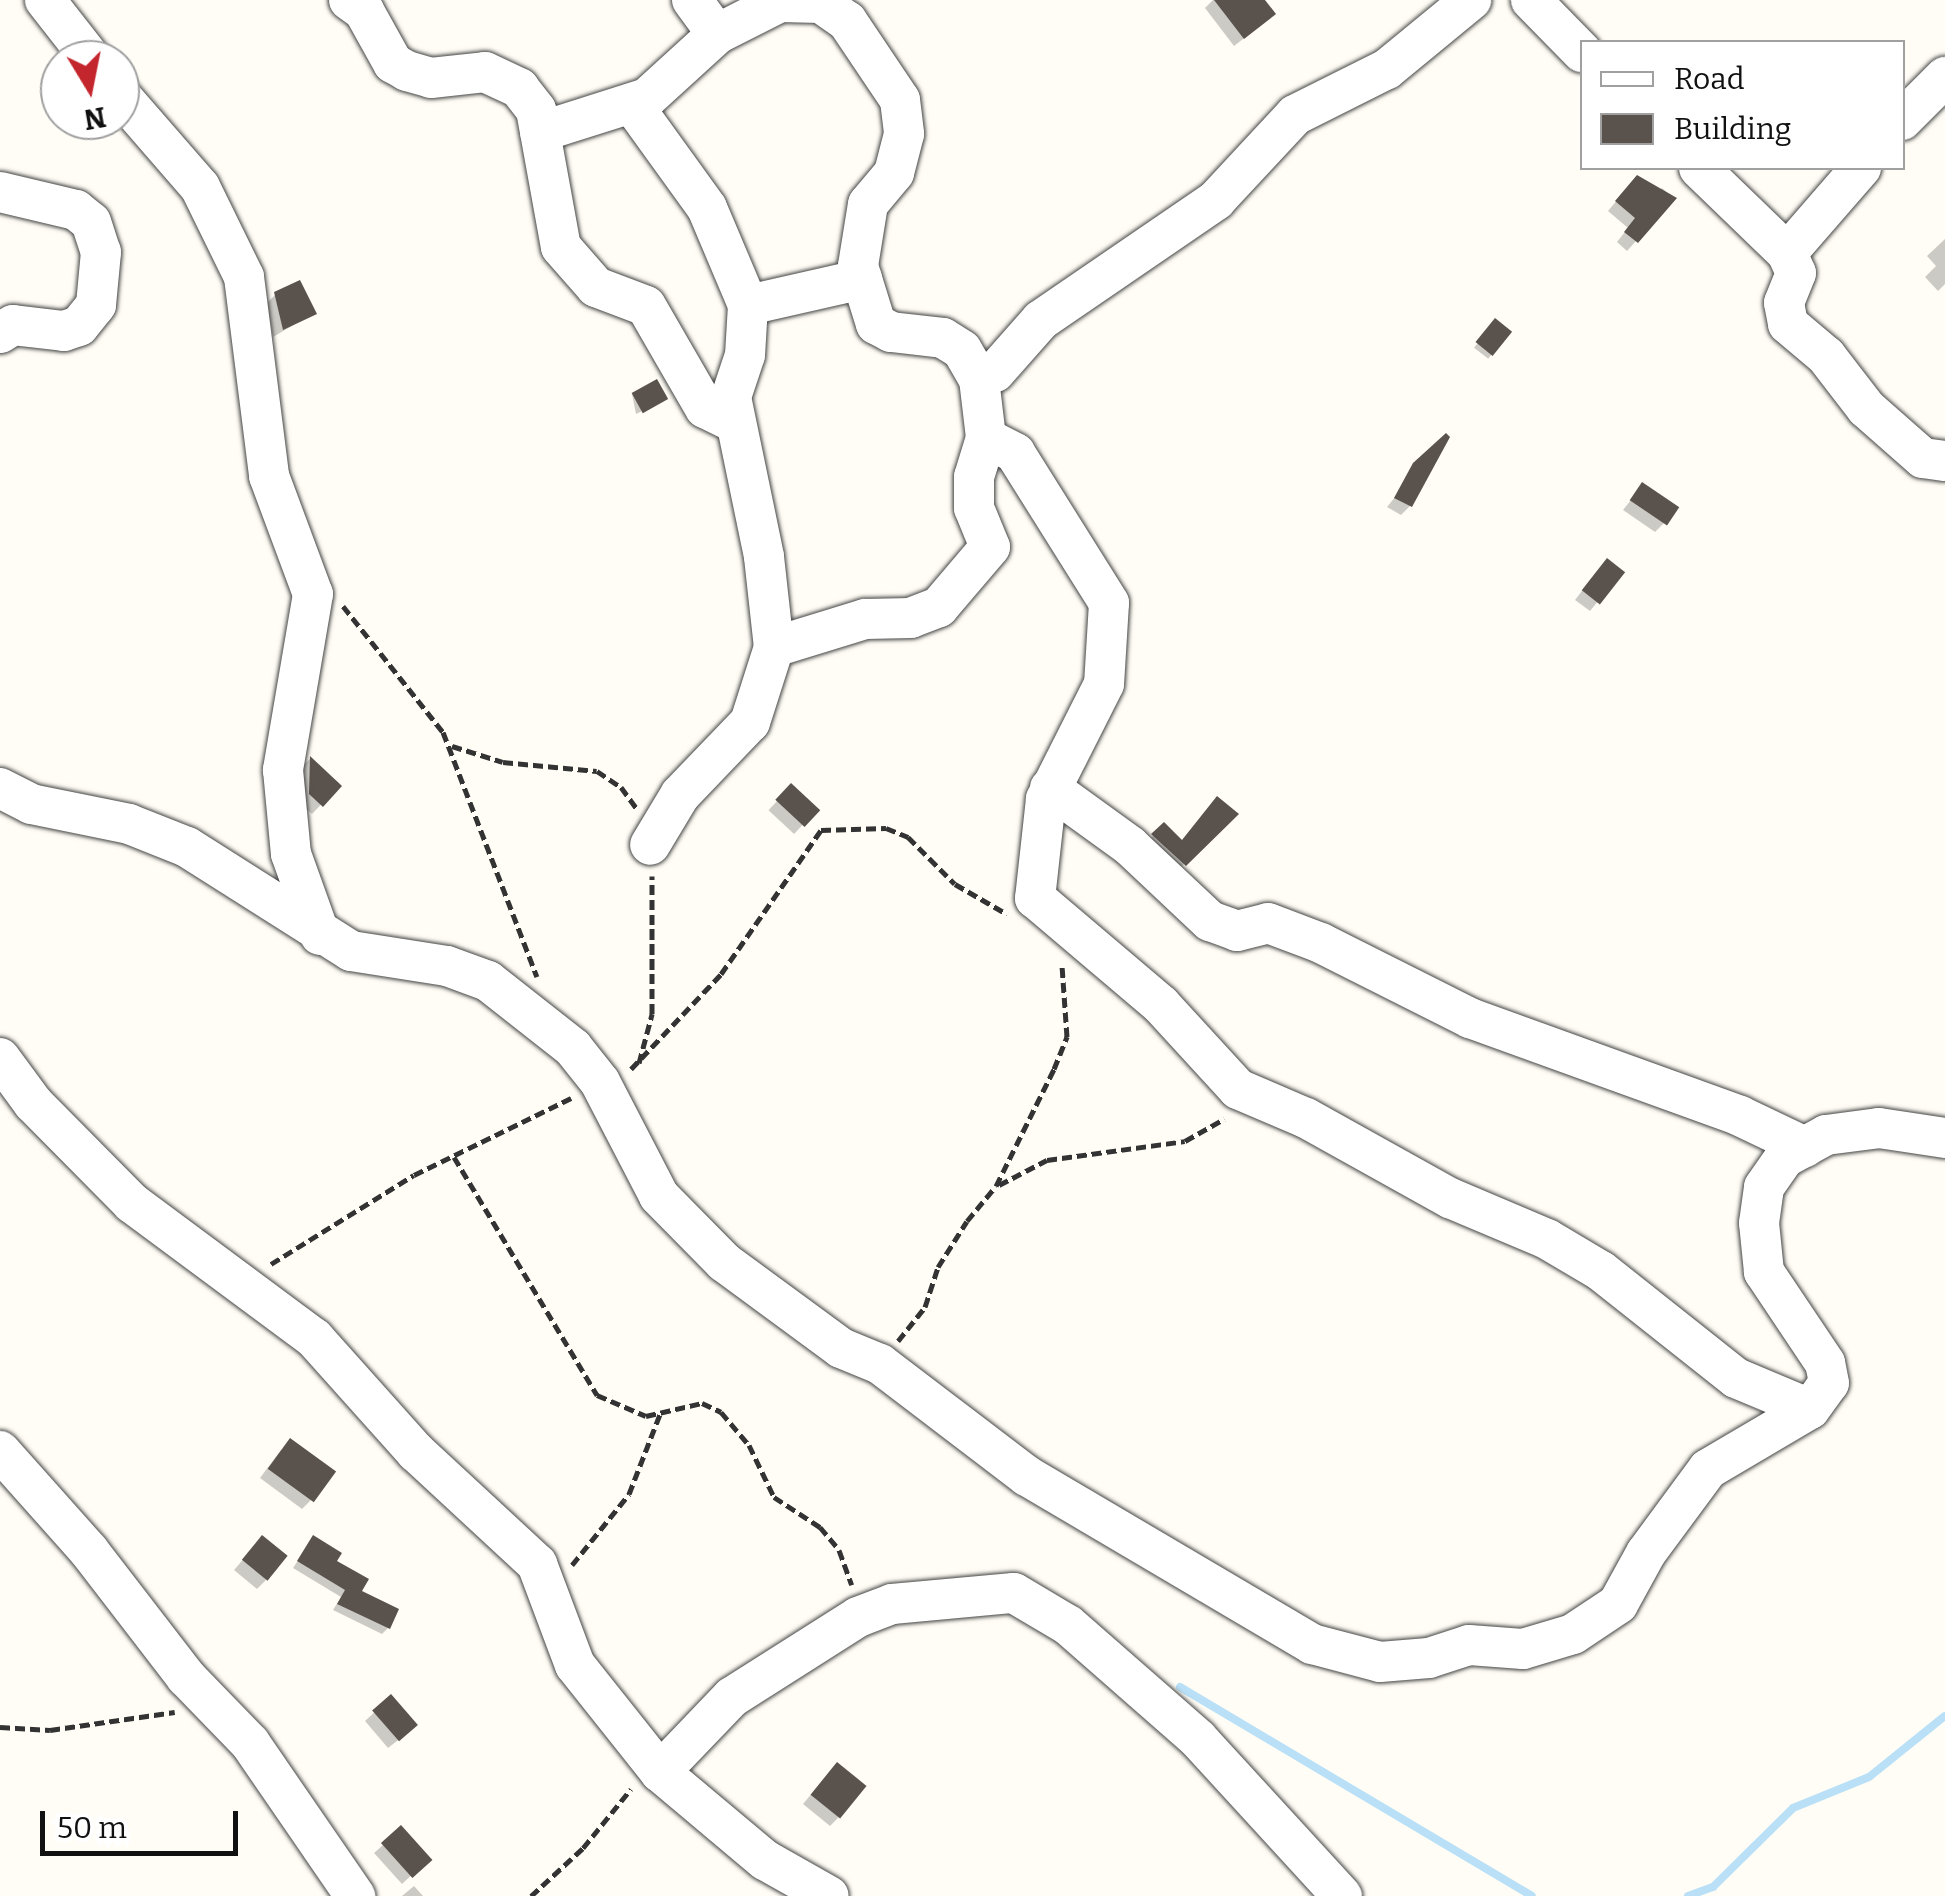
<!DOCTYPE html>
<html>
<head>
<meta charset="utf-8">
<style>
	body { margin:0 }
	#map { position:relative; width:1945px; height:1896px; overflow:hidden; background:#fffdf5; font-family:Bitter,serif }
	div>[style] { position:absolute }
	.shadow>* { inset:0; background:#0003; transform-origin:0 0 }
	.stream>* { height:8px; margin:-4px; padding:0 4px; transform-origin:4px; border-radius:4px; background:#b9e0f7 }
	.building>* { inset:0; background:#5a524d; transform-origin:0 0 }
	.path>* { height:5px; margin-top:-2.5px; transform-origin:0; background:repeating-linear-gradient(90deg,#333 0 10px,transparent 0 15px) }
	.roads { filter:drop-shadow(0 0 2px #444) drop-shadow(0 0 2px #444) }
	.minor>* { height:40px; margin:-20px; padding:0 20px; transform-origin:20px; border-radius:20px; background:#fff }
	span { translate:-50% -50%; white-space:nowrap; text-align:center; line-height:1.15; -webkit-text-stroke:10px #fff; paint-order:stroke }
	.legend { position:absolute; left:1580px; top:40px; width:325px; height:130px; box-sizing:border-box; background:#fff; border:2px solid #a0a0a0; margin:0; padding:12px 18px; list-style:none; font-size:30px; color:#111 }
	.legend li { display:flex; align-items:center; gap:20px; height:50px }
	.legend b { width:50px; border:2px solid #a0a0a0 }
	.north { position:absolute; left:40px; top:40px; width:100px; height:100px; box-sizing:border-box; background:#fff; border:2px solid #a0a0a0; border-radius:50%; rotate:170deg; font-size:28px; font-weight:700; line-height:40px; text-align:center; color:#111 }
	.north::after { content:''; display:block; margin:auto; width:35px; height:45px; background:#c4262e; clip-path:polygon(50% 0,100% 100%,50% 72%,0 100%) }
	.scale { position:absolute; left:40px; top:1811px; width:198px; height:45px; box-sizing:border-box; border:5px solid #111; border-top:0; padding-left:12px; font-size:30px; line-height:35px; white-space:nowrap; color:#111; -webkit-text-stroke:8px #fff; paint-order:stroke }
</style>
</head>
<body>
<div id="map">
	<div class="shadow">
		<div style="clip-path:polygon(1213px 0,1262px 0,1264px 23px,1234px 46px,1205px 8px)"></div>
		<div style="clip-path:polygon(1628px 187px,1656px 195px,1662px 188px,1674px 199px,1627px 251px,1617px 242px,1628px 228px,1608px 211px)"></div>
		<div style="clip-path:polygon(1945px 239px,1945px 284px,1938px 291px,1925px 277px,1936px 266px,1927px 256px)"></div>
		<div style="clip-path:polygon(276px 294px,314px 313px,273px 337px,267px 303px)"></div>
		<div style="left:1495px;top:321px;width:18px;height:34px;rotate:38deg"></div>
		<div style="clip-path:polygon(632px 394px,661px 402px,636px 414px)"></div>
		<div style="clip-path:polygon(1437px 445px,1410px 506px,1401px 515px,1387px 507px)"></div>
		<div style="clip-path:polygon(1642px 486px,1664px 523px,1655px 532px,1623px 510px)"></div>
		<div style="clip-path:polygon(1598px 570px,1622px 572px,1590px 611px,1575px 600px)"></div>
		<div style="clip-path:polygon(310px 759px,339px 786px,312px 814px,301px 804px,301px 767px)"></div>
		<div style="left:791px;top:786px;width:35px;height:33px;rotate:43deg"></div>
		<div style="clip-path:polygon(1235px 814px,1177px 871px,1146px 843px,1164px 825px,1181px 843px)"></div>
		<div style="clip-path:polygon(281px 1450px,311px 1500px,302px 1509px,260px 1478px)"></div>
		<div style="clip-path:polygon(308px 1545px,334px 1562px,388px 1628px,382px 1634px,333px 1610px,341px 1597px,293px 1568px)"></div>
		<div style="clip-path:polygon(254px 1547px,266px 1580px,257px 1589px,234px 1570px)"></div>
		<div style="clip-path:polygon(391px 1697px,406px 1734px,388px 1748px,365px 1721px)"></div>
		<div style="clip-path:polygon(828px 1774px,839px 1817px,830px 1826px,803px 1804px)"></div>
		<div style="clip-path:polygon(401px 1829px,419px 1868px,402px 1884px,374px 1853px)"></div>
		<div style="clip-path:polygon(414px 1886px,423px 1896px,402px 1896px)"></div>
	</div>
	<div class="stream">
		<div style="left:1180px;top:1687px;width:409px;rotate:30.7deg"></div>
		<div style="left:1688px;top:1896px;width:27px;rotate:-20deg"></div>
		<div style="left:1713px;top:1887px;width:112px;rotate:-44.6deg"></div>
		<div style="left:1793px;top:1808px;width:82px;rotate:-22.2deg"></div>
		<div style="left:1869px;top:1777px;width:97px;rotate:-38.8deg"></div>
	</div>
	<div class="building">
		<div style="clip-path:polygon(1214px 0,1265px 0,1276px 14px,1244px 39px)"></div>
		<div style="clip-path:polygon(1637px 175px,1677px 198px,1638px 243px,1624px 232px,1635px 218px,1615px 201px)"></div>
		<div style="clip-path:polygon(300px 280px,317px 314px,283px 330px,274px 292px)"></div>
		<div style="left:1495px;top:318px;width:22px;height:31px;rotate:39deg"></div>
		<div style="left:657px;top:379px;width:23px;height:29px;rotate:61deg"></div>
		<div style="clip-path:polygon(1446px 433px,1450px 437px,1412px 507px,1394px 498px,1413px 463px)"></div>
		<div style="left:1642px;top:482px;width:45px;height:22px;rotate:34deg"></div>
		<div style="left:1607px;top:558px;width:23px;height:41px;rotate:38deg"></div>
		<div style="clip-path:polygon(310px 756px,342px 786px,323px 807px,309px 794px)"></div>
		<div style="left:791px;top:783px;width:40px;height:23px;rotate:43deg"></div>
		<div style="clip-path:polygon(1217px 796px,1239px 814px,1186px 866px,1151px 834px,1164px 822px,1182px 840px)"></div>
		<div style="left:290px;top:1438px;width:57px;height:38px;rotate:36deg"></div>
		<div style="left:262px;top:1535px;width:33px;height:32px;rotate:39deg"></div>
		<div style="clip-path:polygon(313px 1535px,342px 1553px,337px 1561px,369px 1579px,362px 1591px,399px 1609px,390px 1629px,337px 1604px,345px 1590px,297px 1561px)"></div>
		<div style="left:391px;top:1694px;width:41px;height:25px;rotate:49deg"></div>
		<div style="left:837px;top:1762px;width:38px;height:42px;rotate:39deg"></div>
		<div style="left:401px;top:1825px;width:47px;height:27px;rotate:48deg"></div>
	</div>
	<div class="path">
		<div style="left:343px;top:606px;width:161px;rotate:51.6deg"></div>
		<div style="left:443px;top:732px;width:262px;rotate:69deg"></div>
		<div style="left:452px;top:746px;width:53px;rotate:17.4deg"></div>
		<div style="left:503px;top:762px;width:94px;rotate:5.5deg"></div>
		<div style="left:597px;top:771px;width:29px;rotate:34deg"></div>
		<div style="left:621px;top:787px;width:26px;rotate:54deg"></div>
		<div style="left:639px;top:1063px;width:51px;rotate:-75.1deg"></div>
		<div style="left:652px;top:1014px;width:138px;rotate:-90deg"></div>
		<div style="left:631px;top:1069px;width:131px;rotate:-46.5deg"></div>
		<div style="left:721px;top:974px;width:175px;rotate:-55.2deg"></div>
		<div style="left:821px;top:830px;width:65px;rotate:-1.8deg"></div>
		<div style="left:886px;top:828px;width:24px;rotate:22deg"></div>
		<div style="left:908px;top:837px;width:66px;rotate:45deg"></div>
		<div style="left:955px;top:884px;width:60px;rotate:30deg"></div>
		<div style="left:454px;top:1157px;width:278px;rotate:59deg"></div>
		<div style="left:597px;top:1395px;width:53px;rotate:23.2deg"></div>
		<div style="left:646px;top:1416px;width:57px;rotate:-13.1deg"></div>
		<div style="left:702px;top:1403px;width:21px;rotate:25deg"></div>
		<div style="left:721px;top:1412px;width:43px;rotate:49.7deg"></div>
		<div style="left:749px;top:1445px;width:58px;rotate:64.3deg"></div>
		<div style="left:774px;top:1497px;width:55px;rotate:33.1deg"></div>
		<div style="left:820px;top:1527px;width:30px;rotate:50deg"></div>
		<div style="left:839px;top:1550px;width:37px;rotate:70deg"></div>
		<div style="left:999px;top:1185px;width:54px;rotate:-27.5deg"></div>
		<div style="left:1047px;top:1160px;width:139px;rotate:-7.8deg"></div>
		<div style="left:1185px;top:1141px;width:45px;rotate:-29.4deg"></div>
		<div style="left:271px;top:1264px;width:168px;rotate:-31.9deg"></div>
		<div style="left:414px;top:1175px;width:175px;rotate:-26.1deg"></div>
		<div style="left:898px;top:1341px;width:43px;rotate:-51.5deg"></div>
		<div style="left:925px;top:1307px;width:42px;rotate:-72deg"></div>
		<div style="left:938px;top:1267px;width:54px;rotate:-57.8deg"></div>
		<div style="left:967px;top:1221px;width:45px;rotate:-50.4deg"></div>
		<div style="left:996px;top:1186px;width:131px;rotate:-63.6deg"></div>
		<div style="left:1054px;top:1069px;width:35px;rotate:-68deg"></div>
		<div style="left:1067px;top:1037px;width:72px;rotate:-94deg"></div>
		<div style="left:572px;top:1565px;width:91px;rotate:-51.2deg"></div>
		<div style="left:629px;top:1494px;width:86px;rotate:-68.8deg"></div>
		<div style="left:0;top:1727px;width:50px;rotate:3.4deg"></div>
		<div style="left:50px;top:1730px;width:126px;rotate:-8.2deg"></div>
		<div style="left:531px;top:1896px;width:71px;rotate:-42.7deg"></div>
		<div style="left:583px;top:1848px;width:76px;rotate:-50.9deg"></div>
	</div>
	<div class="roads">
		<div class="minor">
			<div style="left:45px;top:0;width:76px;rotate:51.9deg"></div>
			<div style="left:349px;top:0;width:19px;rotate:36deg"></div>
			<div style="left:364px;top:11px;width:60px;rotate:60.9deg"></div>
			<div style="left:393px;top:63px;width:16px;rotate:30deg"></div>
			<div style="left:407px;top:71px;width:25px;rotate:16deg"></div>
			<div style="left:431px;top:78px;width:54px;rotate:-6.3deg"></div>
			<div style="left:485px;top:72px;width:38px;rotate:25deg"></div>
			<div style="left:519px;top:88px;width:28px;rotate:52deg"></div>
			<div style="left:536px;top:110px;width:139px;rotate:79.7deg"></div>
			<div style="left:561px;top:247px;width:53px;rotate:48.8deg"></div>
			<div style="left:596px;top:287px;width:53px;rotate:20.8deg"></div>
			<div style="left:646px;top:306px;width:118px;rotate:60deg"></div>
			<div style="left:705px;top:408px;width:34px;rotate:26deg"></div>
			<div style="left:692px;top:0;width:42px;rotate:53.7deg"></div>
			<div style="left:1531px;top:0;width:73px;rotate:45.6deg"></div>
			<div style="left:120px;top:95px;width:122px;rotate:49deg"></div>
			<div style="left:200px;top:187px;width:100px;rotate:63.9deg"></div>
			<div style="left:244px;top:277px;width:201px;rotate:82.8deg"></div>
			<div style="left:269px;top:476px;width:126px;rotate:69.6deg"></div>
			<div style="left:313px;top:594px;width:179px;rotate:99.7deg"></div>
			<div style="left:283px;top:770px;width:84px;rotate:84.6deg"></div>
			<div style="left:291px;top:854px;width:86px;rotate:70.3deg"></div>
			<div style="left:632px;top:104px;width:128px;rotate:54.2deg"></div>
			<div style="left:707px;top:208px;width:105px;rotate:67.1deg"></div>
			<div style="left:748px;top:305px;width:50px;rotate:93.4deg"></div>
			<div style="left:745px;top:355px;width:44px;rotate:108.4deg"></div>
			<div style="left:731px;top:397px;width:163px;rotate:78.3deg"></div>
			<div style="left:764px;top:557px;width:91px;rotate:83.7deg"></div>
			<div style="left:774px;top:647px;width:79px;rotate:107.7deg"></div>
			<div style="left:750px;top:722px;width:101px;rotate:133.8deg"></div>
			<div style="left:680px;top:795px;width:58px;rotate:121deg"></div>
			<div style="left:1902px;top:120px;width:61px;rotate:-45deg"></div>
			<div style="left:540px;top:132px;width:112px;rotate:-17.6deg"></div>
			<div style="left:647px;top:98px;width:95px;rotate:-42.4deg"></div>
			<div style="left:717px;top:34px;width:71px;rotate:-26.9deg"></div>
			<div style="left:780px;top:2px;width:41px;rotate:1.4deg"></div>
			<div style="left:821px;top:3px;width:32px;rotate:35deg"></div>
			<div style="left:847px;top:21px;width:95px;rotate:56.1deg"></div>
			<div style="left:900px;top:100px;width:34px;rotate:83deg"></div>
			<div style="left:904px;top:134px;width:40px;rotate:104.4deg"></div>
			<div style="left:894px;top:173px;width:40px;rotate:130deg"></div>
			<div style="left:868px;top:204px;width:63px;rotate:99.2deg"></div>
			<div style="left:858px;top:266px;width:61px;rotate:72.8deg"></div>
			<div style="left:876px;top:324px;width:17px;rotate:28deg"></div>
			<div style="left:891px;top:332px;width:52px;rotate:6.6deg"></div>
			<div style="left:943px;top:338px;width:22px;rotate:32deg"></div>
			<div style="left:962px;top:350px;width:34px;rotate:60deg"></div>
			<div style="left:979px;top:379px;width:59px;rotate:83.2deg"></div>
			<div style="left:986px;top:438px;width:41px;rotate:107.1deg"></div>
			<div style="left:974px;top:477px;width:31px;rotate:90deg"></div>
			<div style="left:974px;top:508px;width:42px;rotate:67.7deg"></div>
			<div style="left:990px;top:547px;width:79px;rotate:130.4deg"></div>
			<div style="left:939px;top:607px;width:30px;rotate:159deg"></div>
			<div style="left:911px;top:618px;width:46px;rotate:178.8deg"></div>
			<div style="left:865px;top:619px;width:95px;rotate:162.9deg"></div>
			<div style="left:1699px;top:168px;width:122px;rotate:44deg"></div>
			<div style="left:1787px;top:253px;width:22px;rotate:66deg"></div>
			<div style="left:1796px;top:273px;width:32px;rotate:112deg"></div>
			<div style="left:1784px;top:303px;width:21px;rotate:79deg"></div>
			<div style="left:1788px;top:324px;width:50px;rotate:40.1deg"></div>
			<div style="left:1826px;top:356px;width:66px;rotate:52.4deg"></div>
			<div style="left:1866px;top:408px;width:76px;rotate:41.3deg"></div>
			<div style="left:1923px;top:458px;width:21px;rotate:8deg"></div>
			<div style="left:0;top:192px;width:78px;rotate:13.3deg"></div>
			<div style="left:76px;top:210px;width:19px;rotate:39deg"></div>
			<div style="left:91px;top:222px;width:32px;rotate:72deg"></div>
			<div style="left:101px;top:252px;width:53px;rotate:95.4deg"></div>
			<div style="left:96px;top:305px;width:27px;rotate:129deg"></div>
			<div style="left:79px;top:326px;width:16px;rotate:162deg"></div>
			<div style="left:64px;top:331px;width:51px;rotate:-173.3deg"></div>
			<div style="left:13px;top:325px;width:15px;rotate:148deg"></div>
			<div style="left:1787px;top:253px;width:113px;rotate:-49deg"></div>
			<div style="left:748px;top:305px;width:117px;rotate:-12.8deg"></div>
			<div style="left:979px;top:379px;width:17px;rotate:-24deg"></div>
			<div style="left:995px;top:372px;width:69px;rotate:-48.5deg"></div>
			<div style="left:1041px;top:320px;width:212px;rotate:-34.4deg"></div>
			<div style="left:1216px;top:200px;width:116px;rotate:-47.1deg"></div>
			<div style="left:1295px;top:115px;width:103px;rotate:-26.6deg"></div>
			<div style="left:1387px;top:69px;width:109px;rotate:-39.4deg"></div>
			<div style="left:986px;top:438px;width:33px;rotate:27deg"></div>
			<div style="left:1015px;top:453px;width:177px;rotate:57.9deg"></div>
			<div style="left:1109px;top:603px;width:81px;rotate:93.5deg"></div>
			<div style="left:1104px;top:684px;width:129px;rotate:116.8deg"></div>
			<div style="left:1046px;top:799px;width:100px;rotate:96.3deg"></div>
			<div style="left:1035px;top:898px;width:165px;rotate:40.3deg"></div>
			<div style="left:1161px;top:1005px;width:114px;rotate:47.5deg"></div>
			<div style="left:1238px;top:1089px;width:74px;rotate:23.1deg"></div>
			<div style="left:1306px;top:1118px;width:165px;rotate:29.1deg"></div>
			<div style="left:1450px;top:1198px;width:105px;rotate:22.9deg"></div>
			<div style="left:1547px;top:1239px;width:63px;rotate:30.7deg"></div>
			<div style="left:1601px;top:1271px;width:172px;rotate:38.4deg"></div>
			<div style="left:1736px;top:1378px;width:80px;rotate:22.7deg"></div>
			<div style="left:0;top:788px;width:35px;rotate:27deg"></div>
			<div style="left:31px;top:804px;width:100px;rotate:11.5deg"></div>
			<div style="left:129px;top:824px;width:62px;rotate:21.6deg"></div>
			<div style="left:187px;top:847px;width:194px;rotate:32.4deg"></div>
			<div style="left:351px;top:951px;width:97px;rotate:8.9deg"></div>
			<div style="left:447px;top:966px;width:44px;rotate:20.1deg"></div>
			<div style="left:488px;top:981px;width:108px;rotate:38.2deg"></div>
			<div style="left:573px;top:1048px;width:43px;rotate:51.5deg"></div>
			<div style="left:600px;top:1082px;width:128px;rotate:62.6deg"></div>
			<div style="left:659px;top:1196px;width:93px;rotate:45.4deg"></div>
			<div style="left:724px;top:1262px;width:145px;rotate:36.3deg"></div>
			<div style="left:841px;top:1348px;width:42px;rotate:22.3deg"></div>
			<div style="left:880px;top:1364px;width:185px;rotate:37.3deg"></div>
			<div style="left:1027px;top:1476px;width:331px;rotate:30.5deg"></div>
			<div style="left:1312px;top:1644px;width:70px;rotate:14.8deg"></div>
			<div style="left:1380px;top:1662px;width:49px;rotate:-4.7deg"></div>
			<div style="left:1429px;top:1658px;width:42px;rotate:-18deg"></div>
			<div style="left:1469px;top:1645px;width:54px;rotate:4.2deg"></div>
			<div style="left:1523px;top:1649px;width:52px;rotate:-16.7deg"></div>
			<div style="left:1573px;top:1634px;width:54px;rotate:-33.7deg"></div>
			<div style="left:1618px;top:1604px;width:58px;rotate:-61.2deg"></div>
			<div style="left:1646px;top:1553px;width:104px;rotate:-53.6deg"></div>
			<div style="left:1708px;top:1469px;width:118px;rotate:-30.5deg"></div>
			<div style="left:1810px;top:1409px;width:32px;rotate:-54deg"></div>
			<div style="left:1829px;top:1383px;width:20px;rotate:-101deg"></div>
			<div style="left:1825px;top:1363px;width:110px;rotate:-123.8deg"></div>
			<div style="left:1764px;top:1272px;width:49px;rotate:-95.8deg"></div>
			<div style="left:1759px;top:1223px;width:36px;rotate:-82deg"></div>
			<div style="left:1764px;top:1187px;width:35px;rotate:-55deg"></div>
			<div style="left:1784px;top:1158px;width:48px;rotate:-28.7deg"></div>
			<div style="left:1826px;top:1135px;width:53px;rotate:-7.5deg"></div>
			<div style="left:1879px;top:1128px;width:67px;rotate:8.6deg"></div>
			<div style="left:1050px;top:788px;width:99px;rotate:35.9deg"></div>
			<div style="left:1130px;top:846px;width:110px;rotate:43.2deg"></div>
			<div style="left:1210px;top:921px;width:29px;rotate:20deg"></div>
			<div style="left:1237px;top:931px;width:32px;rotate:-14deg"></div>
			<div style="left:1268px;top:923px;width:57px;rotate:20.7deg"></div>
			<div style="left:1321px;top:943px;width:167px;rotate:26.7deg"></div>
			<div style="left:1470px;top:1018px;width:287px;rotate:19.9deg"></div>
			<div style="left:1740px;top:1116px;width:72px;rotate:25.5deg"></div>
			<div style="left:0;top:1058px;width:56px;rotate:53.7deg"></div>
			<div style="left:33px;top:1103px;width:141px;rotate:45.3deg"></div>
			<div style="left:132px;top:1203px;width:227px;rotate:36.6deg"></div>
			<div style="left:314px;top:1338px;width:153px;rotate:48.2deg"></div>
			<div style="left:416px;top:1452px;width:165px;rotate:42.8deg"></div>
			<div style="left:537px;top:1564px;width:108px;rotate:69.4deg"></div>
			<div style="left:575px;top:1665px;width:137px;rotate:51.5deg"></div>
			<div style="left:660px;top:1772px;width:137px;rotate:40deg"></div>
			<div style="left:765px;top:1860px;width:73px;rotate:29.4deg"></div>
			<div style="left:0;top:1451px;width:134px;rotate:48.3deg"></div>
			<div style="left:89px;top:1551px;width:159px;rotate:52.4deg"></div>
			<div style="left:186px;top:1677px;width:92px;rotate:45.9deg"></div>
			<div style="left:250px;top:1743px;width:186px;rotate:55.5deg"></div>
			<div style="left:660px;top:1772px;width:104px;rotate:-46.2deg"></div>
			<div style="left:732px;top:1697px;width:149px;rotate:-32.4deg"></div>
			<div style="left:858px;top:1617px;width:36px;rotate:-21deg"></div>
			<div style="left:892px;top:1604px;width:122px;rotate:-5.2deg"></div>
			<div style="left:1014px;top:1593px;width:63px;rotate:30.7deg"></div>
			<div style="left:1068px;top:1625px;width:173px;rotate:41.2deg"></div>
			<div style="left:1198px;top:1739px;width:213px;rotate:47.5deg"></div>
		</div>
	</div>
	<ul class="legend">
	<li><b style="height:12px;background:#fff"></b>Road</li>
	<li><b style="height:28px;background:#5a524d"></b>Building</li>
	</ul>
	<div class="north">N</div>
	<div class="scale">50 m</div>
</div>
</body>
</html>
